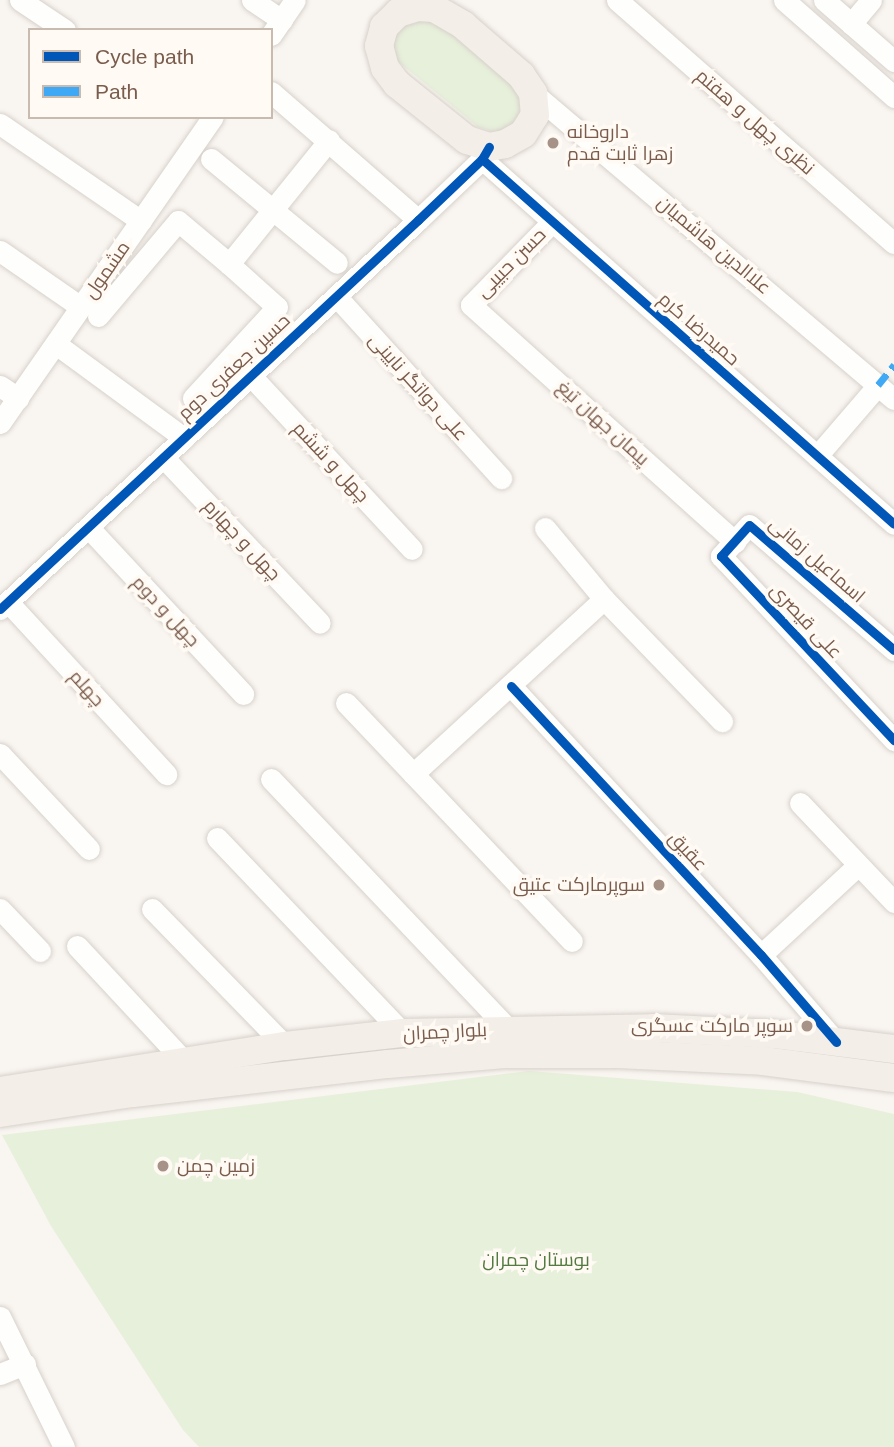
<!DOCTYPE html>
<html>
<head>
<meta charset="utf-8">
<style>
	body { margin:0 }
	#map { position:relative; width:894px; height:1447px; overflow:hidden; background:#f9f5f0; font-family:Helvetica,Cairo,sans-serif }
	div>[style] { position:absolute }
	.green>* { inset:0; background:#e7f0db }
	.roads { filter:drop-shadow(0 0 2px #d7d1cb) drop-shadow(0 0 2px #d7d1cb) }
	.minor>* { height:21px; margin:-10.5px; padding:0 10.5px; transform-origin:10.5px; border-radius:10.5px; background:#fefefd }
	.major>* { height:28px; margin:-14px; padding:0 14px; transform-origin:14px; border-radius:14px; background:#f3eee8 }
	.quiet>* { height:7px; margin-top:-3.5px; transform-origin:0; background:repeating-linear-gradient(90deg,#3fa9f5 0 14px,transparent 0 21px) }
	.cycleway>* { height:9px; margin:-4.5px; padding:0 4.5px; transform-origin:4.5px; border-radius:4.5px; background:#0057b8 }
	.dots>* { width:19px; height:19px; translate:-50% -50%; box-sizing:border-box; border:4px solid #fffaf3; border-radius:50% }
	span { translate:-50% -50%; white-space:nowrap; text-align:center; line-height:1.15; -webkit-text-stroke:7px #fffaf3; paint-order:stroke }
	.street-label { font-size:19px; color:#7a5c4d }
	.poi-label { font-size:19px; color:#7a5c4d }
	.left { translate:0 -50%; text-align:left }
	.right { translate:-100% -50%; text-align:right }
	.park-label { font-size:19px; color:#537a41 }
	.legend { position:absolute; left:28px; top:28px; width:245px; height:91px; box-sizing:border-box; background:#fffaf3; border:2px solid #cabbb1; margin:0; padding:9px 12px; list-style:none; font-size:21px; color:#7a5c4d }
	.legend li { display:flex; align-items:center; gap:14px; height:35px }
	.legend b { width:35px; border:2px solid #cabbb1 }
</style>
</head>
<body>
<div id="map">
	<div class="green">
		<div style="clip-path:polygon(422px 19px,439px 24px,517px 86px,522px 99px,520px 114px,509px 127px,497px 133px,478px 127px,395px 59px,391px 46px,397px 32px,406px 22px)"></div>
		<div style="clip-path:polygon(529px 1071px,797px 1092px,894px 1114px,894px 1447px,199px 1447px,183px 1430px,51px 1226px,2px 1135px)"></div>
	</div>
	<div class="roads">
		<div class="minor">
			<div style="left:20px;top:0;width:54px;rotate:33.7deg"></div>
			<div style="left:252px;top:0;width:36px;rotate:34deg"></div>
			<div style="left:617px;top:0;width:368px;rotate:41.3deg"></div>
			<div style="left:784px;top:0;width:147px;rotate:41.4deg"></div>
			<div style="left:824px;top:0;width:93px;rotate:41.1deg"></div>
			<div style="left:851px;top:24px;width:31px;rotate:-50deg"></div>
			<div style="left:271px;top:35px;width:42px;rotate:-55.6deg"></div>
			<div style="left:271px;top:92px;width:195px;rotate:41deg"></div>
			<div style="left:533px;top:93px;width:473px;rotate:40.3deg"></div>
			<div style="left:0;top:124px;width:171px;rotate:34.5deg"></div>
			<div style="left:211px;top:159px;width:163px;rotate:39.5deg"></div>
			<div style="left:482px;top:159px;width:550px;rotate:41.54deg"></div>
			<div style="left:552px;top:222px;width:116px;rotate:134.3deg"></div>
			<div style="left:471px;top:305px;width:355px;rotate:41.9deg"></div>
			<div style="left:0;top:251px;width:98px;rotate:34.7deg"></div>
			<div style="left:229px;top:264px;width:159px;rotate:-51.1deg"></div>
			<div style="left:336px;top:296px;width:246px;rotate:47.8deg"></div>
			<div style="left:98px;top:316px;width:124px;rotate:-49.9deg"></div>
			<div style="left:178px;top:221px;width:67px;rotate:40.1deg"></div>
			<div style="left:229px;top:264px;width:64px;rotate:41.9deg"></div>
			<div style="left:277px;top:307px;width:124px;rotate:132.7deg"></div>
			<div style="left:56px;top:344px;width:159px;rotate:36.3deg"></div>
			<div style="left:251px;top:376px;width:236px;rotate:47.1deg"></div>
			<div style="left:0;top:386px;width:22px;rotate:34deg"></div>
			<div style="left:0;top:423px;width:373px;rotate:-55.2deg"></div>
			<div style="left:817px;top:456px;width:94px;rotate:-49.3deg"></div>
			<div style="left:163px;top:457px;width:228px;rotate:46.6deg"></div>
			<div style="left:88px;top:527px;width:228px;rotate:47.1deg"></div>
			<div style="left:545px;top:528px;width:92px;rotate:50.3deg"></div>
			<div style="left:604px;top:599px;width:170px;rotate:46deg"></div>
			<div style="left:8px;top:602px;width:234px;rotate:47.4deg"></div>
			<div style="left:0;top:609px;width:571px;rotate:-42.94deg"></div>
			<div style="left:418px;top:220px;width:88px;rotate:-43.6deg"></div>
			<div style="left:482px;top:159px;width:14px;rotate:-60deg"></div>
			<div style="left:894px;top:650px;width:191px;rotate:-139.2deg"></div>
			<div style="left:749px;top:525px;width:42px;rotate:132.1deg"></div>
			<div style="left:721px;top:556px;width:253px;rotate:46.8deg"></div>
			<div style="left:511px;top:686px;width:367px;rotate:47.1deg"></div>
			<div style="left:761px;top:955px;width:115px;rotate:49.2deg"></div>
			<div style="left:346px;top:703px;width:328px;rotate:46.5deg"></div>
			<div style="left:0;top:754px;width:130px;rotate:46.9deg"></div>
			<div style="left:413px;top:774px;width:259px;rotate:-42.5deg"></div>
			<div style="left:271px;top:779px;width:344px;rotate:46.5deg"></div>
			<div style="left:800px;top:803px;width:137px;rotate:46.5deg"></div>
			<div style="left:217px;top:838px;width:269px;rotate:46.4deg"></div>
			<div style="left:0;top:909px;width:58px;rotate:46.4deg"></div>
			<div style="left:152px;top:909px;width:191px;rotate:45.8deg"></div>
			<div style="left:77px;top:946px;width:157px;rotate:47.1deg"></div>
			<div style="left:761px;top:955px;width:131px;rotate:-42.8deg"></div>
			<div style="left:0;top:1317px;width:145px;rotate:63.8deg"></div>
			<div style="left:0;top:1374px;width:27px;rotate:-22deg"></div>
		</div>
		<div class="major">
			<div style="left:418px;top:7px;width:16px;rotate:4deg"></div>
			<div style="left:434px;top:8px;width:34px;rotate:30deg"></div>
			<div style="left:463px;top:25px;width:77px;rotate:40.8deg"></div>
			<div style="left:521px;top:75px;width:22px;rotate:56deg"></div>
			<div style="left:533px;top:93px;width:22px;rotate:85deg"></div>
			<div style="left:535px;top:115px;width:22px;rotate:122deg"></div>
			<div style="left:523px;top:134px;width:21px;rotate:151deg"></div>
			<div style="left:505px;top:144px;width:16px;rotate:169deg"></div>
			<div style="left:489px;top:147px;width:23px;rotate:-162deg"></div>
			<div style="left:467px;top:140px;width:90px;rotate:-141.3deg"></div>
			<div style="left:397px;top:84px;width:20px;rotate:-127deg"></div>
			<div style="left:385px;top:68px;width:23px;rotate:-105deg"></div>
			<div style="left:379px;top:46px;width:20px;rotate:-75deg"></div>
			<div style="left:384px;top:27px;width:20px;rotate:-45deg"></div>
			<div style="left:398px;top:13px;width:21px;rotate:-17deg"></div>
			<div style="left:0;top:1091px;width:289px;rotate:-9deg"></div>
			<div style="left:285px;top:1046px;width:119px;rotate:-6.3deg"></div>
			<div style="left:403px;top:1033px;width:250px;rotate:-1.1deg"></div>
			<div style="left:653px;top:1028px;width:120px;rotate:2.9deg"></div>
			<div style="left:773px;top:1034px;width:122px;rotate:7.1deg"></div>
			<div style="left:0;top:1113px;width:134px;rotate:-8.6deg"></div>
			<div style="left:133px;top:1093px;width:257px;rotate:-6.5deg"></div>
			<div style="left:388px;top:1064px;width:117px;rotate:-4.9deg"></div>
			<div style="left:505px;top:1054px;width:112px"></div>
			<div style="left:617px;top:1054px;width:146px;rotate:2.7deg"></div>
			<div style="left:763px;top:1061px;width:132px;rotate:7.4deg"></div>
		</div>
	</div>
	<div class="quiet">
		<div style="left:878px;top:385px;width:26px;rotate:-51deg"></div>
	</div>
	<div class="cycleway">
		<div style="left:482px;top:159px;width:550px;rotate:41.54deg"></div>
		<div style="left:0;top:609px;width:571px;rotate:-42.94deg"></div>
		<div style="left:418px;top:220px;width:88px;rotate:-43.6deg"></div>
		<div style="left:482px;top:159px;width:14px;rotate:-60deg"></div>
		<div style="left:894px;top:650px;width:191px;rotate:-139.2deg"></div>
		<div style="left:749px;top:525px;width:42px;rotate:132.1deg"></div>
		<div style="left:721px;top:556px;width:253px;rotate:46.8deg"></div>
		<div style="left:511px;top:686px;width:367px;rotate:47.1deg"></div>
		<div style="left:761px;top:955px;width:115px;rotate:49.2deg"></div>
	</div>
	<div class="dots">
		<div style="left:553px;top:143px;background:#a69286"></div>
		<div style="left:659px;top:885px;background:#a69286"></div>
		<div style="left:807px;top:1026px;background:#a69286"></div>
		<div style="left:163px;top:1166px;background:#a69286"></div>
	</div>
	<div class="street-label">
		<span style="left:755px;top:122px;rotate:41deg">نظری چهل و هفتم</span>
		<span style="left:714px;top:245px;rotate:40deg">علاالدین هاشمیان</span>
		<span style="left:511px;top:263px;rotate:-45deg">حسن حبیبی</span>
		<span style="left:107px;top:270px;rotate:-55deg">مشمول</span>
		<span style="left:699px;top:329px;rotate:41deg">حمیدرضا کرم</span>
		<span style="left:234px;top:367px;rotate:-43deg">حسین جعفری دوم</span>
		<span style="left:418px;top:387px;rotate:48deg">علی دواتگر نایینی</span>
		<span style="left:603px;top:423px;rotate:42deg">پیمان جهان تیغ</span>
		<span style="left:331px;top:462px;rotate:47deg">چهل و ششم</span>
		<span style="left:242px;top:540px;rotate:47deg">چهل و چهارم</span>
		<span style="left:817px;top:560px;rotate:41deg">اسماعیل زمانی</span>
		<span style="left:166px;top:611px;rotate:47deg">چهل و دوم</span>
		<span style="left:806px;top:621px;rotate:47deg">علی قیصری</span>
		<span style="left:87px;top:688px;rotate:48deg">چهلم</span>
		<span style="left:688px;top:851px;rotate:47deg">عقیق</span>
		<span style="left:445px;top:1032px;rotate:-3deg">بلوار چمران</span>
	</div>
	<div class="poi-label">
		<span class="left" style="left:567px;top:143px">داروخانه<br>زهرا ثابت قدم</span>
		<span class="right" style="left:645px;top:885px">سوپرمارکت عتیق</span>
		<span class="right" style="left:793px;top:1026px">سوپر مارکت عسگری</span>
		<span class="left" style="left:177px;top:1166px">زمین چمن</span>
	</div>
	<div class="park-label">
		<span style="left:536px;top:1260px">بوستان چمران</span>
	</div>
	<ul class="legend">
	<li><b style="height:9px;background:#0057b8"></b>Cycle path</li>
	<li><b style="height:9px;background:#3fa9f5"></b>Path</li>
	</ul>
</div>
</body>
</html>
